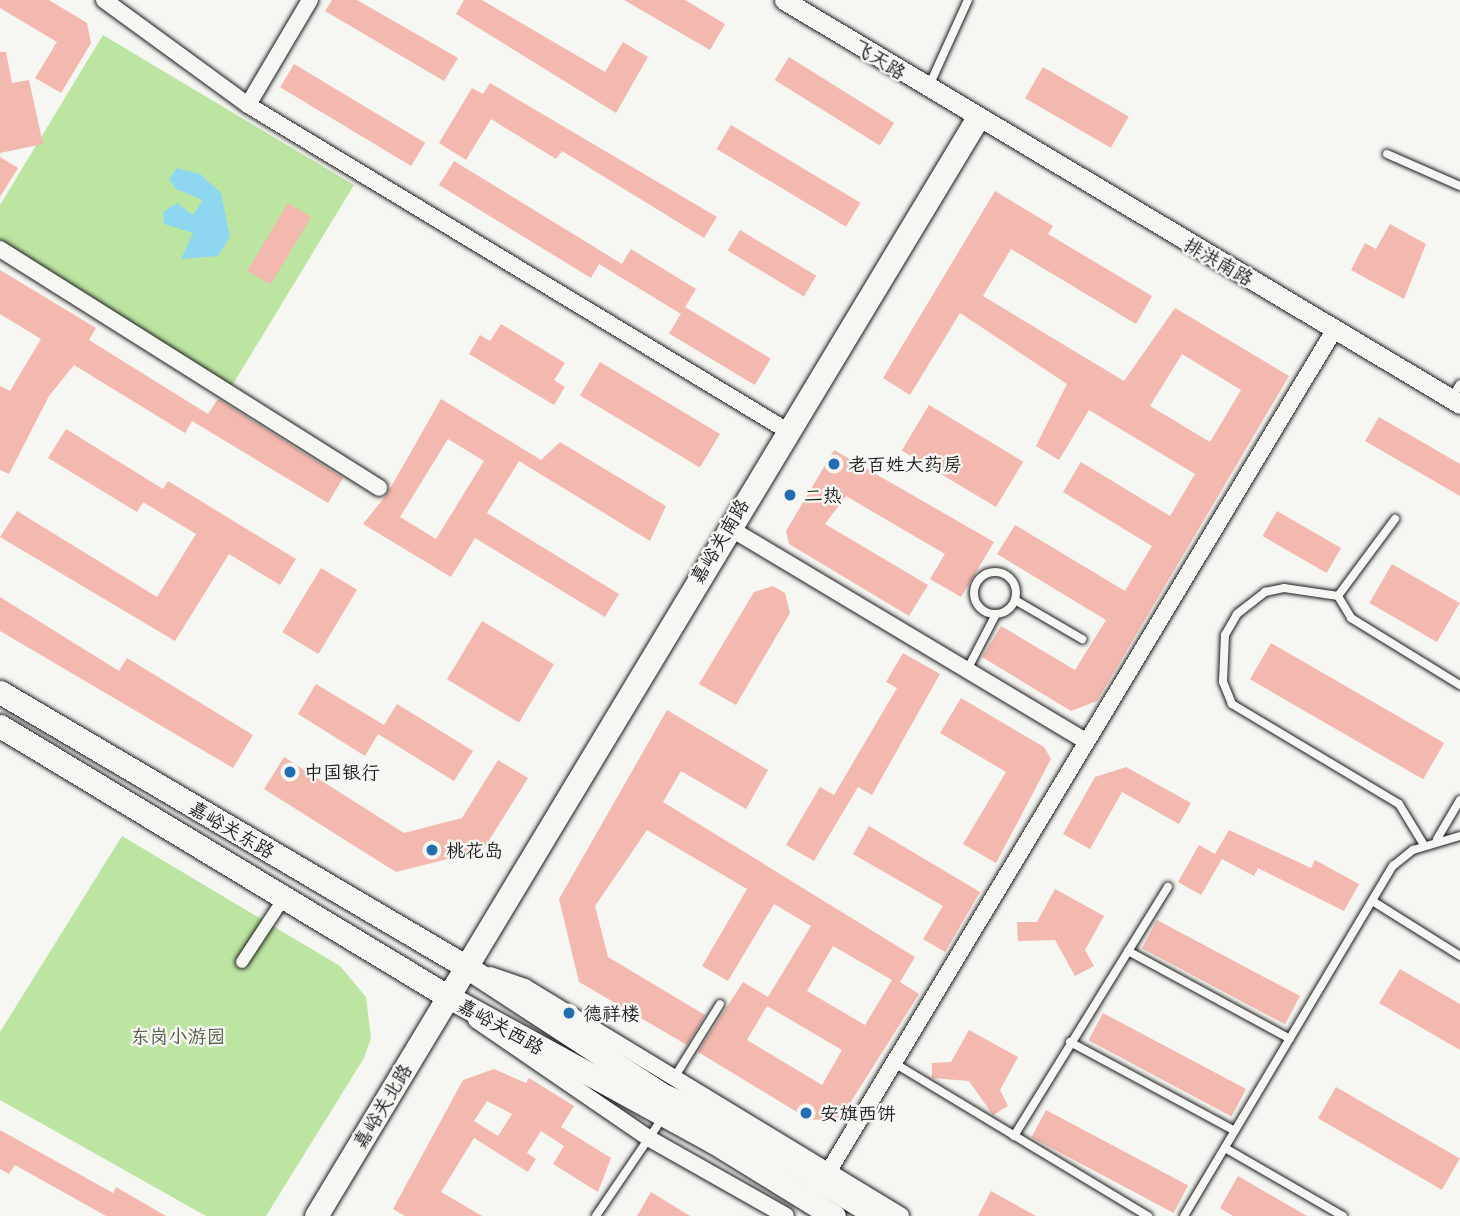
<!DOCTYPE html>
<html>
<head>
<meta charset="utf-8">
<style>
	body { margin:0 }
	#map { position:relative; width:1460px; height:1216px; overflow:hidden; background:#f6f6f2; font-family:"Playpen Sans","LXGW WenKai TC",sans-serif }
	div>[style] { position:absolute }
	.green>* { inset:0; background:#bce5a1 }
	.water>* { inset:0; background:#8ed7f0 }
	.building>* { inset:0; background:#f4b9ae; transform-origin:0 0 }
	.roads { filter:drop-shadow(0 0 2px #1c1c1c) drop-shadow(0 0 2px #1c1c1c) }
	.service>* { height:8px; margin:-4px; padding:0 4px; transform-origin:4px; border-radius:4px; background:#f6f6f2 }
	.service>.ring { margin:-4px; padding:0; box-sizing:content-box; background:none; border:8px solid #f6f6f2; border-radius:50% }
	.pedestrian>* { height:12px; margin:-6px; padding:0 6px; transform-origin:6px; border-radius:6px; background:#f6f6f2 }
	.minor>* { height:16px; margin:-8px; padding:0 8px; transform-origin:8px; border-radius:8px; background:#f6f6f2 }
	.tertiary>* { height:19px; margin:-9.5px; padding:0 9.5px; transform-origin:9.5px; border-radius:9.5px; background:#f6f6f2 }
	.secondary>* { height:23px; margin:-11.5px; padding:0 11.5px; transform-origin:11.5px; border-radius:11.5px; background:#f6f6f2 }
	.dots>* { width:19px; height:19px; translate:-50% -50%; box-sizing:border-box; border:4px solid #f6f6f2; border-radius:50% }
	span { translate:-50% -50%; white-space:nowrap; text-align:center; line-height:1.15; -webkit-text-stroke:5px #f6f6f2; paint-order:stroke }
	.street-label { font-size:19px; color:#1c1c1c }
	.poi-label { font-size:19px; color:#1c1c1c }
	.left { translate:0 -50%; text-align:left }
	.park-label { font-size:19px; color:#4c5844 }
</style>
</head>
<body>
<div id="map">
	<div class="green">
		<div style="clip-path:polygon(103px 35px,354px 185px,230px 389px,0 250px,0 205px)"></div>
		<div style="clip-path:polygon(122px 836px,340px 966px,366px 997px,371px 1038px,364px 1058px,266px 1216px,206px 1216px,0 1100px,0 1032px)"></div>
	</div>
	<div class="water">
		<div style="clip-path:polygon(177px 168px,200px 174px,221px 193px,230px 236px,218px 256px,181px 259px,193px 233px,164px 224px,163px 212px,177px 203px,193px 215px,203px 200px,176px 189px,169px 179px)"></div>
	</div>
	<div class="building">
		<div style="clip-path:polygon(0 0,49px 0,87px 23px,91px 43px,61px 93px,35px 78px,57px 42px,0 8px)"></div>
		<div style="clip-path:polygon(332px 0,357px 0,458px 58px,444px 81px,325px 11px)"></div>
		<div style="clip-path:polygon(464px 0,482px 0,605px 72px,623px 42px,648px 57px,616px 113px,456px 14px)"></div>
		<div style="clip-path:polygon(624px 0,685px 0,725px 24px,710px 50px)"></div>
		<div style="clip-path:polygon(0 52px,6px 52px,12px 83px,29px 80px,43px 144px,0 153px)"></div>
		<div style="left:789px;top:57px;width:124px;height:27px;rotate:32deg"></div>
		<div style="left:294px;top:64px;width:153px;height:27px;rotate:31deg"></div>
		<div style="left:1043px;top:67px;width:99px;height:36px;rotate:30deg"></div>
		<div style="clip-path:polygon(490px 83px,717px 217px,704px 238px,562px 151px,556px 159px,491px 119px,466px 160px,439px 143px,472px 88px,483px 94px)"></div>
		<div style="left:731px;top:125px;width:151px;height:28px;rotate:31deg"></div>
		<div style="clip-path:polygon(0 157px,18px 168px,0 197px)"></div>
		<div style="clip-path:polygon(454px 161px,622px 264px,631px 249px,696px 289px,681px 314px,599px 264px,591px 278px,439px 185px)"></div>
		<div style="clip-path:polygon(evenodd,995px 191px,1053px 226px,1048px 234px,1152px 296px,1136px 324px,1011px 249px,983px 296px,1124px 381px,1175px 308px,1289px 376px,1097px 701px,1071px 711px,982px 657px,1001px 626px,1075px 670px,1106px 620px,997px 554px,1015px 525px,1125px 591px,1152px 546px,1063px 492px,1081px 462px,1170px 516px,1195px 474px,1089px 410px,1059px 460px,1036px 446px,1067px 384px,960px 313px,910px 395px,883px 378px,995px 191px,1182px 354px,1241px 390px,1210px 442px,1150px 406px,1182px 354px)"></div>
		<div style="left:288px;top:203px;width:27px;height:79px;rotate:31deg"></div>
		<div style="clip-path:polygon(1390px 224px,1426px 244px,1404px 299px,1351px 270px,1365px 243px,1376px 249px)"></div>
		<div style="left:740px;top:230px;width:89px;height:24px;rotate:31deg"></div>
		<div style="clip-path:polygon(0 270px,96px 328px,89px 340px,208px 414px,218px 399px,343px 478px,328px 503px,192px 421px,185px 433px,74px 365px,49px 396px,9px 474px,0 470px,0 386px,10px 391px,41px 339px,0 314px)"></div>
		<div style="left:685px;top:307px;width:100px;height:31px;rotate:31deg"></div>
		<div style="clip-path:polygon(501px 324px,565px 363px,554px 380px,565px 387px,554px 405px,469px 354px,480px 335px,490px 341px)"></div>
		<div style="left:600px;top:362px;width:140px;height:39px;rotate:31deg"></div>
		<div style="clip-path:polygon(evenodd,441px 399px,541px 460px,560px 442px,666px 506px,650px 541px,519px 461px,487px 513px,619px 594px,605px 617px,475px 538px,451px 577px,363px 524px,387px 494px,441px 399px,448px 439px,484px 461px,436px 539px,400px 517px,448px 439px)"></div>
		<div style="left:929px;top:405px;width:110px;height:53px;rotate:31deg"></div>
		<div style="clip-path:polygon(1379px 417px,1460px 464px,1460px 496px,1365px 441px)"></div>
		<div style="clip-path:polygon(66px 429px,163px 489px,168px 481px,296px 559px,280px 585px,229px 554px,175px 641px,0 537px,17px 511px,157px 597px,196px 534px,143px 502px,137px 512px,48px 458px)"></div>
		<div style="clip-path:polygon(834px 450px,994px 542px,961px 597px,930px 579px,945px 554px,846px 496px,825px 524px,928px 585px,909px 616px,789px 544px,786px 531px)"></div>
		<div style="left:1277px;top:511px;width:74px;height:29px;rotate:30deg"></div>
		<div style="left:1392px;top:564px;width:78px;height:45px;rotate:30deg"></div>
		<div style="left:321px;top:568px;width:42px;height:75px;rotate:31deg"></div>
		<div style="clip-path:polygon(773px 586px,785px 593px,790px 613px,736px 705px,699px 684px,754px 592px)"></div>
		<div style="clip-path:polygon(0 597px,119px 671px,127px 658px,253px 735px,233px 768px,0 631px)"></div>
		<div style="left:482px;top:621px;width:84px;height:68px;rotate:31deg"></div>
		<div style="left:1271px;top:643px;width:200px;height:42px;rotate:30deg"></div>
		<div style="clip-path:polygon(903px 653px,940px 674px,872px 795px,858px 787px,814px 861px,786px 845px,820px 787px,834px 795px,897px 688px,886px 682px)"></div>
		<div style="clip-path:polygon(316px 684px,384px 725px,397px 704px,473px 751px,454px 781px,378px 734px,365px 756px,298px 714px)"></div>
		<div style="clip-path:polygon(961px 698px,1044px 747px,1051px 759px,996px 863px,963px 844px,1006px 772px,940px 733px)"></div>
		<div style="clip-path:polygon(evenodd,667px 710px,768px 770px,746px 809px,681px 771px,663px 802px,915px 957px,900px 982px,919px 994px,840px 1119px,810px 1120px,698px 1052px,743px 982px,768px 997px,811px 926px,774px 904px,728px 981px,702px 966px,747px 889px,647px 830px,595px 906px,608px 957px,705px 1015px,687px 1045px,579px 982px,559px 899px,667px 710px,833px 946px,892px 980px,865px 1025px,807px 991px,833px 946px,667px 710px,767px 1006px,842px 1050px,822px 1085px,747px 1040px,767px 1006px)"></div>
		<div style="clip-path:polygon(284px 757px,404px 833px,462px 818px,498px 760px,528px 778px,483px 850px,396px 872px,264px 789px)"></div>
		<div style="clip-path:polygon(1126px 767px,1191px 803px,1179px 824px,1122px 792px,1090px 849px,1063px 834px,1095px 777px)"></div>
		<div style="clip-path:polygon(869px 826px,980px 892px,945px 952px,923px 939px,943px 906px,853px 854px)"></div>
		<div style="clip-path:polygon(1229px 830px,1311px 868px,1315px 860px,1359px 884px,1344px 911px,1258px 868px,1254px 876px,1222px 859px,1201px 895px,1178px 882px,1199px 845px,1215px 854px)"></div>
		<div style="clip-path:polygon(1055px 889px,1104px 916px,1085px 950px,1094px 966px,1075px 976px,1055px 940px,1018px 941px,1017px 922px,1037px 922px)"></div>
		<div style="left:1157px;top:920px;width:162px;height:32px;rotate:28deg"></div>
		<div style="clip-path:polygon(1400px 969px,1460px 1004px,1460px 1050px,1379px 1003px)"></div>
		<div style="left:1103px;top:1013px;width:162px;height:31px;rotate:28deg"></div>
		<div style="clip-path:polygon(969px 1030px,1018px 1057px,1000px 1090px,1008px 1106px,993px 1115px,969px 1081px,932px 1078px,932px 1063px,951px 1062px)"></div>
		<div style="clip-path:polygon(evenodd,494px 1069px,526px 1083px,529px 1078px,574px 1106px,561px 1127px,611px 1158px,598px 1192px,553px 1164px,564px 1146px,541px 1131px,527px 1153px,536px 1159px,528px 1172px,474px 1138px,441px 1192px,482px 1216px,405px 1216px,393px 1209px,463px 1080px,494px 1069px,487px 1101px,512px 1114px,498px 1136px,474px 1121px,487px 1101px)"></div>
		<div style="left:1336px;top:1087px;width:143px;height:36px;rotate:30deg"></div>
		<div style="left:1046px;top:1110px;width:161px;height:31px;rotate:28deg"></div>
		<div style="clip-path:polygon(0 1130px,113px 1193px,116px 1187px,166px 1216px,106px 1216px,15px 1165px,9px 1174px,0 1169px)"></div>
		<div style="clip-path:polygon(1238px 1176px,1307px 1216px,1233px 1216px,1220px 1208px)"></div>
		<div style="clip-path:polygon(991px 1191px,1036px 1216px,978px 1216px)"></div>
		<div style="clip-path:polygon(651px 1192px,690px 1216px,637px 1216px)"></div>
	</div>
	<div class="roads">
		<div class="service">
			<div style="left:929px;top:86px;width:94px;rotate:-65.6deg"></div>
			<div style="left:1387px;top:154px;width:80px;rotate:23.7deg"></div>
			<div style="left:1451px;top:399px;width:17px;rotate:-59deg"></div>
			<div class="ring" style="left:974px;top:572px;width:34px;height:34px"></div>
			<div style="left:1338px;top:596px;width:96px;rotate:-53.5deg"></div>
			<div style="left:1015px;top:600px;width:78px;rotate:30.2deg"></div>
			<div style="left:967px;top:670px;width:63px;rotate:-62.6deg"></div>
			<div style="left:1437px;top:839px;width:45px;rotate:-59.5deg"></div>
			<div style="left:1424px;top:845px;width:48px;rotate:-121.4deg"></div>
			<div style="left:1399px;top:804px;width:195px;rotate:-149.1deg"></div>
			<div style="left:1232px;top:704px;width:24px;rotate:-112deg"></div>
			<div style="left:1223px;top:682px;width:47px;rotate:-87.6deg"></div>
			<div style="left:1225px;top:635px;width:24px;rotate:-60deg"></div>
			<div style="left:1237px;top:614px;width:36px;rotate:-38deg"></div>
			<div style="left:1265px;top:592px;width:19px;rotate:-12deg"></div>
			<div style="left:1284px;top:588px;width:55px;rotate:8.4deg"></div>
			<div style="left:1338px;top:596px;width:26px;rotate:59deg"></div>
			<div style="left:1351px;top:618px;width:128px;rotate:31.6deg"></div>
			<div style="left:1374px;top:902px;width:102px;rotate:32.1deg"></div>
			<div style="left:1128px;top:951px;width:184px;rotate:28.5deg"></div>
			<div style="left:1070px;top:1042px;width:187px;rotate:28.3deg"></div>
			<div style="left:894px;top:1063px;width:297px;rotate:31.1deg"></div>
			<div style="left:674px;top:1078px;width:87px;rotate:-58.1deg"></div>
			<div style="left:1014px;top:1136px;width:293px;rotate:-58.3deg"></div>
			<div style="left:1225px;top:1148px;width:136px;rotate:30deg"></div>
			<div style="left:596px;top:1216px;width:121px;rotate:-55.8deg"></div>
			<div style="left:1184px;top:1216px;width:408px;rotate:-59.2deg"></div>
			<div style="left:1393px;top:866px;width:26px;rotate:-39deg"></div>
			<div style="left:1413px;top:850px;width:49px;rotate:-16.6deg"></div>
		</div>
		<div class="pedestrian">
			<div style="left:242px;top:962px;width:77px;rotate:-56.7deg"></div>
		</div>
		<div class="minor">
			<div style="left:104px;top:0;width:178px;rotate:36.1deg"></div>
			<div style="left:310px;top:0;width:122px;rotate:120.6deg"></div>
			<div style="left:248px;top:105px;width:629px;rotate:31.14deg"></div>
			<div style="left:0;top:249px;width:448px;rotate:32.2deg"></div>
			<div style="left:728px;top:527px;width:418px;rotate:30.9deg"></div>
			<div style="left:490px;top:975px;width:37px;rotate:19deg"></div>
			<div style="left:525px;top:987px;width:440px;rotate:31.3deg"></div>
			<div style="left:476px;top:1020px;width:211px;rotate:34.4deg"></div>
			<div style="left:650px;top:1139px;width:156px;rotate:29.5deg"></div>
			<div style="left:818px;top:1189px;width:1003px;rotate:-58.99deg"></div>
		</div>
		<div class="tertiary">
			<div style="left:784px;top:0;width:788px;rotate:30.86deg"></div>
		</div>
		<div class="secondary">
			<div style="left:0;top:692px;width:540px;rotate:30.51deg"></div>
			<div style="left:465px;top:966px;width:236px;rotate:33.1deg"></div>
			<div style="left:663px;top:1095px;width:58px;rotate:23.5deg"></div>
			<div style="left:716px;top:1118px;width:189px;rotate:31.2deg"></div>
			<div style="left:0;top:726px;width:522px;rotate:31.13deg"></div>
			<div style="left:447px;top:996px;width:302px;rotate:28.7deg"></div>
			<div style="left:712px;top:1141px;width:143px;rotate:31.6deg"></div>
			<div style="left:316px;top:1216px;width:1281px;rotate:-58.93deg"></div>
		</div>
	</div>
	<div class="dots">
		<div style="left:834px;top:464px;background:#1f6fb2"></div>
		<div style="left:790px;top:495px;background:#1f6fb2"></div>
		<div style="left:290px;top:772px;background:#1f6fb2"></div>
		<div style="left:432px;top:850px;background:#1f6fb2"></div>
		<div style="left:569px;top:1013px;background:#1f6fb2"></div>
		<div style="left:806px;top:1113px;background:#1f6fb2"></div>
	</div>
	<div class="street-label">
		<span style="left:880px;top:59px;rotate:32deg">飞天路</span>
		<span style="left:1219px;top:261px;rotate:30deg">排洪南路</span>
		<span style="left:719px;top:541px;rotate:-59deg">嘉峪关南路</span>
		<span style="left:232px;top:829px;rotate:30deg">嘉峪关东路</span>
		<span style="left:501px;top:1026px;rotate:29deg">嘉峪关西路</span>
		<span style="left:382px;top:1106px;rotate:-59deg">嘉峪关北路</span>
	</div>
	<div class="poi-label">
		<span class="left" style="left:848px;top:464px">老百姓大药房</span>
		<span class="left" style="left:804px;top:495px">二热</span>
		<span class="left" style="left:304px;top:772px">中国银行</span>
		<span class="left" style="left:446px;top:850px">桃花岛</span>
		<span class="left" style="left:583px;top:1013px">德祥楼</span>
		<span class="left" style="left:820px;top:1113px">安旗西饼</span>
	</div>
	<div class="park-label">
		<span style="left:178px;top:1036px">东岗小游园</span>
	</div>
</div>
</body>
</html>
